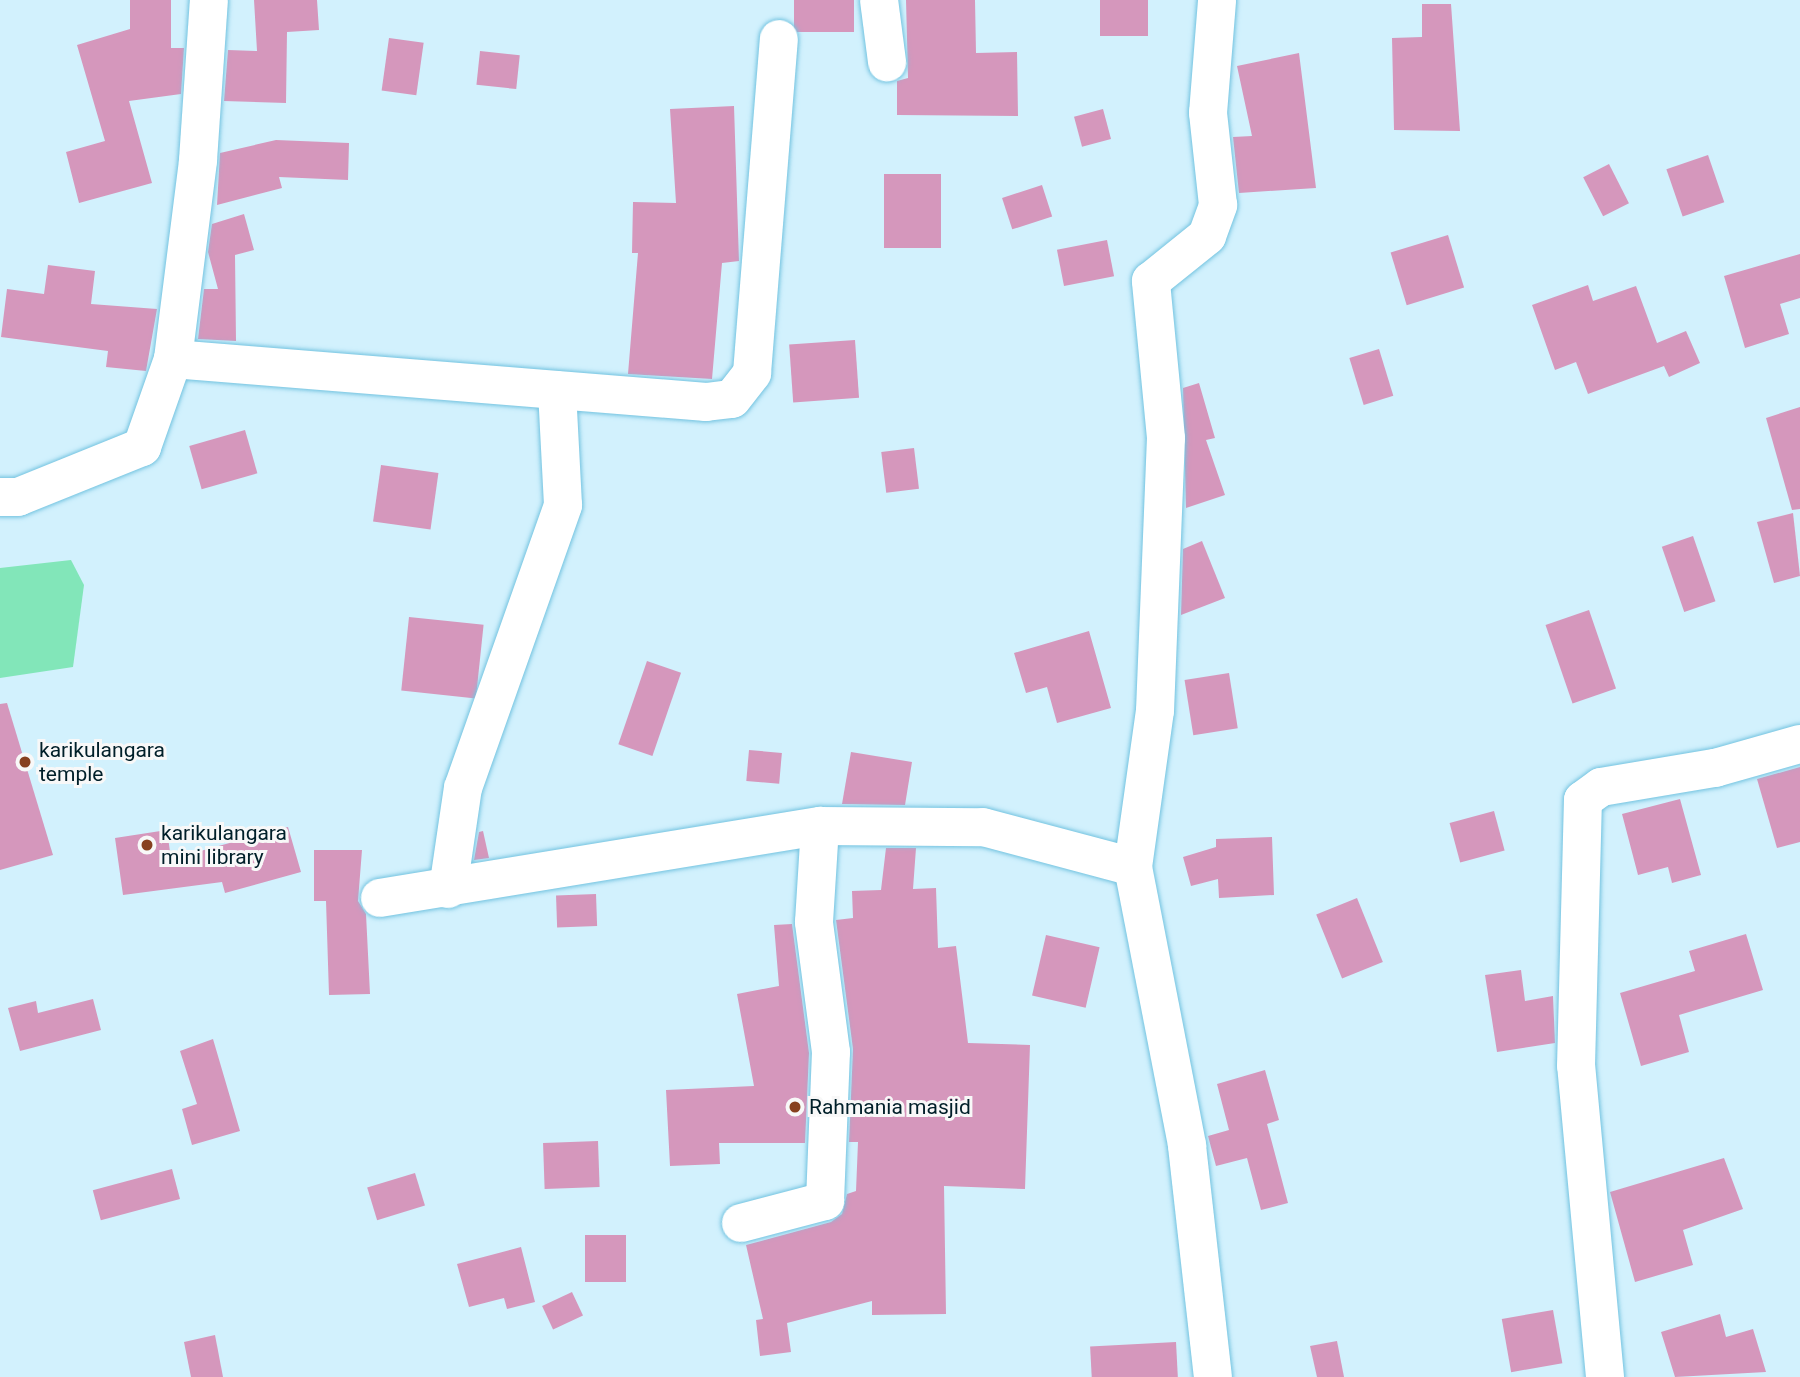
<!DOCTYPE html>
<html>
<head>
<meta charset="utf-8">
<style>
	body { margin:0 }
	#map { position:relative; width:1800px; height:1377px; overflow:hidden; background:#d2f1fd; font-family:Roboto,sans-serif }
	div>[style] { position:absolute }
	.water>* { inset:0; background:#82e6b9 }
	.building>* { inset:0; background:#d597bc; transform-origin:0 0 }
	.roads { filter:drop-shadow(0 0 2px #73c3e0) drop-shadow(0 0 2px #73c3e0) }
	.minor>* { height:38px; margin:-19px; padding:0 19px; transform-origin:19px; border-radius:19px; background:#fff }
	.dots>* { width:19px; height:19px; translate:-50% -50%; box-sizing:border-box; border:4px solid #f8f8f8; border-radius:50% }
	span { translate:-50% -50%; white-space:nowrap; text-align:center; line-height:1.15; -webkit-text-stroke:6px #f8f8f8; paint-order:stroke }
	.poi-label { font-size:21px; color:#001f29 }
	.left { translate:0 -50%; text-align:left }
</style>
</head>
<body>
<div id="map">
	<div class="water">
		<div style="clip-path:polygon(71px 560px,84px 585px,73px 667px,0 678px,0 568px)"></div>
	</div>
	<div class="building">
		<div style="clip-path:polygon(130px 0,171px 0,171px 48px,184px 48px,181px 94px,129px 101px,152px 183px,79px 203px,66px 152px,105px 141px,77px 45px,130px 29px)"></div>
		<div style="clip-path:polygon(254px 0,317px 0,319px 30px,287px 32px,286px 103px,224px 101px,228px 50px,257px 51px)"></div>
		<div style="left:794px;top:0;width:60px;height:32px"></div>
		<div style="clip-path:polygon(906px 0,975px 0,976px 53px,1017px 52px,1018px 116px,897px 115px,897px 81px,908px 78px)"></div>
		<div style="left:1100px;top:0;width:48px;height:36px"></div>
		<div style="clip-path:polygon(1422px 4px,1451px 4px,1460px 131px,1394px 130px,1392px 38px,1422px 37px)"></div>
		<div style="left:389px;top:38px;width:35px;height:53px;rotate:8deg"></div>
		<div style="left:480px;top:51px;width:40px;height:34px;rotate:6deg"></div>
		<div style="clip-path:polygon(1299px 53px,1316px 188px,1239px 193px,1233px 137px,1252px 136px,1237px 66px)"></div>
		<div style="clip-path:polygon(734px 106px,739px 261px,722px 263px,712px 379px,628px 374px,638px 253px,632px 253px,633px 202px,676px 203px,670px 109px)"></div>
		<div style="left:1103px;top:109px;width:31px;height:30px;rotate:75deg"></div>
		<div style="clip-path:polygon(276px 140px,349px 143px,348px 180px,279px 177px,282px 188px,217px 205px,220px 153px)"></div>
		<div style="left:1708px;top:155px;width:50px;height:44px;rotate:71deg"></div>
		<div style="left:1609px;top:164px;width:44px;height:29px;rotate:63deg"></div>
		<div style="left:941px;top:174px;width:74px;height:57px;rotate:90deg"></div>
		<div style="left:1042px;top:185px;width:33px;height:42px;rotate:72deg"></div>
		<div style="clip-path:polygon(244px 214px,254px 250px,235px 255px,236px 341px,198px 339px,204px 289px,218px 289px,208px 252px,212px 224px)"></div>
		<div style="left:1448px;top:235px;width:55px;height:60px;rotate:73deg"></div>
		<div style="left:1107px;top:240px;width:37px;height:51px;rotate:79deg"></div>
		<div style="clip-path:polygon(1800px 254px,1800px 298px,1780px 304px,1789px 334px,1745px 348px,1724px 276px)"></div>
		<div style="clip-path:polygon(48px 265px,95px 271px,91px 304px,157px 309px,146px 371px,106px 367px,108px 351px,1px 337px,7px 289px,44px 294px)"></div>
		<div style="clip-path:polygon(1588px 285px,1593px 301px,1636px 286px,1657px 343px,1686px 331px,1700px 363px,1669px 377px,1664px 366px,1588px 394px,1576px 362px,1555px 370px,1532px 305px)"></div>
		<div style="left:855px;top:340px;width:58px;height:66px;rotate:86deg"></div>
		<div style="left:1379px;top:349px;width:49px;height:31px;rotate:73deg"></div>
		<div style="clip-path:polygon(1199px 383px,1215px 438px,1206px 440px,1225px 495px,1186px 508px,1183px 388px)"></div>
		<div style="clip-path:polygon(1800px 407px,1800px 509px,1792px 510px,1766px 418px)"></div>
		<div style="left:245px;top:430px;width:45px;height:58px;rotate:74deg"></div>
		<div style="left:914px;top:448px;width:41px;height:33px;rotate:83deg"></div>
		<div style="left:381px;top:465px;width:58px;height:57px;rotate:8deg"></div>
		<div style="clip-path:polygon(1793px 513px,1800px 576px,1774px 583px,1757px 522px)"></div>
		<div style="left:1693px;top:536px;width:69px;height:33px;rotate:71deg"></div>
		<div style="clip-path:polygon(1202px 541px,1225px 598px,1181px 615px,1183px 549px)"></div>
		<div style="left:1589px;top:610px;width:83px;height:46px;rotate:71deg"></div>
		<div style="left:409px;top:617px;width:75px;height:74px;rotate:6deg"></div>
		<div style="clip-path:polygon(1089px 631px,1111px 708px,1057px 723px,1047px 687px,1026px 693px,1014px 653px)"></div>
		<div style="left:647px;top:661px;width:36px;height:88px;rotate:19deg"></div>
		<div style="left:1229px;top:673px;width:56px;height:45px;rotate:81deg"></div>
		<div style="clip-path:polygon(7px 703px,53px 855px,0 870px,0 704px)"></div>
		<div style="left:749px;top:750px;width:33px;height:31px;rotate:5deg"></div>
		<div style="clip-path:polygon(851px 752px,912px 762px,905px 805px,842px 804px)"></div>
		<div style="clip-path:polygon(1800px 767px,1800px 842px,1777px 848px,1757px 779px)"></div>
		<div style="clip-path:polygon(1680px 799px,1701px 875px,1672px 883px,1668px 867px,1638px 875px,1622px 814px)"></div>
		<div style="left:1494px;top:811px;width:41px;height:46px;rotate:75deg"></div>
		<div style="clip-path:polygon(288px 827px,301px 872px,225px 893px,222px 882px,123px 895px,115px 838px,167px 830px,171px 859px)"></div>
		<div style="clip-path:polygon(483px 831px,489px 858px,474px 860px,479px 832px)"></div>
		<div style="clip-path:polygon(1272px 837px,1274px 895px,1219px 898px,1218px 879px,1191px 886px,1183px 857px,1216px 847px,1216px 839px)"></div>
		<div style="clip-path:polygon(886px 848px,916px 848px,913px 889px,936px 888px,938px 948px,956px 946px,968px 1043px,1030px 1045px,1025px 1189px,944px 1186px,946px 1314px,872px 1315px,872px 1301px,787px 1323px,791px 1352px,760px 1356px,756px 1320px,763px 1319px,746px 1245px,831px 1222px,842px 1214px,847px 1194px,856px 1191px,858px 1142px,849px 1142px,853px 1049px,836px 920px,853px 918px,852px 891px,881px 890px)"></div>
		<div style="clip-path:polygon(314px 850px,362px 850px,358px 901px,366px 914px,370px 994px,329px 995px,326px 901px,314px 901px)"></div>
		<div style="left:596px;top:894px;width:32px;height:40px;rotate:88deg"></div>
		<div style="left:1357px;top:898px;width:69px;height:44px;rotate:68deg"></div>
		<div style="clip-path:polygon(792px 924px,809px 1053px,805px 1143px,719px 1143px,720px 1164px,670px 1166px,666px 1090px,754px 1086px,737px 994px,779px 986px,774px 925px)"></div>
		<div style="clip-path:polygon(1746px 934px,1763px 990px,1679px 1015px,1689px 1052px,1641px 1066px,1620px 993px,1695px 971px,1689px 951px)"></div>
		<div style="left:1046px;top:935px;width:55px;height:62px;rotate:13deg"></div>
		<div style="clip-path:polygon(1521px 970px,1525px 1001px,1553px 996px,1555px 1043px,1497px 1052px,1485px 975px)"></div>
		<div style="clip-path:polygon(93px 999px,101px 1030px,20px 1051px,8px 1008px,36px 1001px,38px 1013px)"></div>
		<div style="clip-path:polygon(213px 1039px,240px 1131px,192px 1145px,182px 1109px,197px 1104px,180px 1051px)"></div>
		<div style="clip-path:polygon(1265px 1070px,1279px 1120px,1267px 1124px,1288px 1203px,1261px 1210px,1247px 1158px,1216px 1166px,1208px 1136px,1229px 1130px,1217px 1084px)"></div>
		<div style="left:598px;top:1141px;width:46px;height:55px;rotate:88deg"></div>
		<div style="clip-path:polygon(1724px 1158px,1743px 1209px,1683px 1230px,1693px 1265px,1635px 1282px,1610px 1192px)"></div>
		<div style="left:172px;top:1169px;width:31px;height:82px;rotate:75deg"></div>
		<div style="left:415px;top:1173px;width:34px;height:50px;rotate:73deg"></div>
		<div style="left:585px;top:1235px;width:41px;height:47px"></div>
		<div style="clip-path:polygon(521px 1247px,535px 1302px,507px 1309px,504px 1298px,469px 1307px,457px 1264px)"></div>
		<div style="left:572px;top:1292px;width:26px;height:33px;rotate:65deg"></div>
		<div style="left:1553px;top:1310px;width:54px;height:52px;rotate:80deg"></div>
		<div style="clip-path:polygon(1720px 1314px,1726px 1337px,1753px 1329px,1766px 1372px,1675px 1377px,1661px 1332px)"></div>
		<div style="clip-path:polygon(215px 1335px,223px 1377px,191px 1377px,184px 1342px)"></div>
		<div style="clip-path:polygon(1337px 1341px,1344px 1377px,1317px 1377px,1310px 1346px)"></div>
		<div style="left:1176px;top:1342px;width:35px;height:86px;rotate:87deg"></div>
	</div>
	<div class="roads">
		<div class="minor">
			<div style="left:879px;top:0;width:63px;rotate:82.6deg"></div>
			<div style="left:173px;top:359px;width:535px;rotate:4.61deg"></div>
			<div style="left:706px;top:402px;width:26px;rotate:-7deg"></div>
			<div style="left:732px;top:399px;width:33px;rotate:-52deg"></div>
			<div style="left:752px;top:373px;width:335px;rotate:-85.4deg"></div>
			<div style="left:0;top:497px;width:18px"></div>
			<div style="left:18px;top:497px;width:134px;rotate:-22deg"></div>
			<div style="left:142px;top:447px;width:93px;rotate:-70.6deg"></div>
			<div style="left:173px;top:359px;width:201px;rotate:-82.8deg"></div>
			<div style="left:198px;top:160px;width:160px;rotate:-86.1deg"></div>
			<div style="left:1133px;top:867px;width:284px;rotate:79deg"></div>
			<div style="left:1187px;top:1146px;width:232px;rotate:83.6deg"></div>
			<div style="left:448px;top:889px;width:102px;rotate:-81.6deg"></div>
			<div style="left:463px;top:788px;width:300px;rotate:-70.5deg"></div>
			<div style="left:563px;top:505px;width:115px;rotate:-93deg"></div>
			<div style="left:380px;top:898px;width:446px;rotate:-9.3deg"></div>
			<div style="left:741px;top:1223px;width:87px;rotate:-14.7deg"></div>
			<div style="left:825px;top:1201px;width:149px;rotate:-87.7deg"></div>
			<div style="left:831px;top:1052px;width:131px;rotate:-97.5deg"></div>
			<div style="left:814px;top:922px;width:96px;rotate:-86.4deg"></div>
			<div style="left:820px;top:826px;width:163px;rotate:0.4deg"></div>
			<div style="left:983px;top:827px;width:155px;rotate:14.9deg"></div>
			<div style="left:1133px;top:867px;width:158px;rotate:-82deg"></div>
			<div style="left:1155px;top:711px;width:273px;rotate:-87.7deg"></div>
			<div style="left:1166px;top:438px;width:158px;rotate:-95.5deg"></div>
			<div style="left:1151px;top:281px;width:72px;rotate:-38.8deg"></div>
			<div style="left:1207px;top:236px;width:33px;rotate:-70deg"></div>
			<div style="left:1218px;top:205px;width:93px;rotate:-96.2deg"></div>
			<div style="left:1208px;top:113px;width:113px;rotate:-85.4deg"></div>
			<div style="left:1605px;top:1377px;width:312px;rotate:-95.3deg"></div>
			<div style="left:1576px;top:1066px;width:266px;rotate:-88.5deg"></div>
			<div style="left:1583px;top:800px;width:22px;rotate:-36deg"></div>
			<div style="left:1601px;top:787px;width:116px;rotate:-9.5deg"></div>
			<div style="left:1715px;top:768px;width:88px;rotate:-15.8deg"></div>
		</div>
	</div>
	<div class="dots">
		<div style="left:25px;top:762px;background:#87401f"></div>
		<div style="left:147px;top:845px;background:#87401f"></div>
		<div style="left:795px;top:1107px;background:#87401f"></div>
	</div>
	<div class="poi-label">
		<span class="left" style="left:39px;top:762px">karikulangara<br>temple</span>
		<span class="left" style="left:161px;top:845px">karikulangara<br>mini library</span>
		<span class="left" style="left:809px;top:1107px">Rahmania masjid</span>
	</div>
</div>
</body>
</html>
